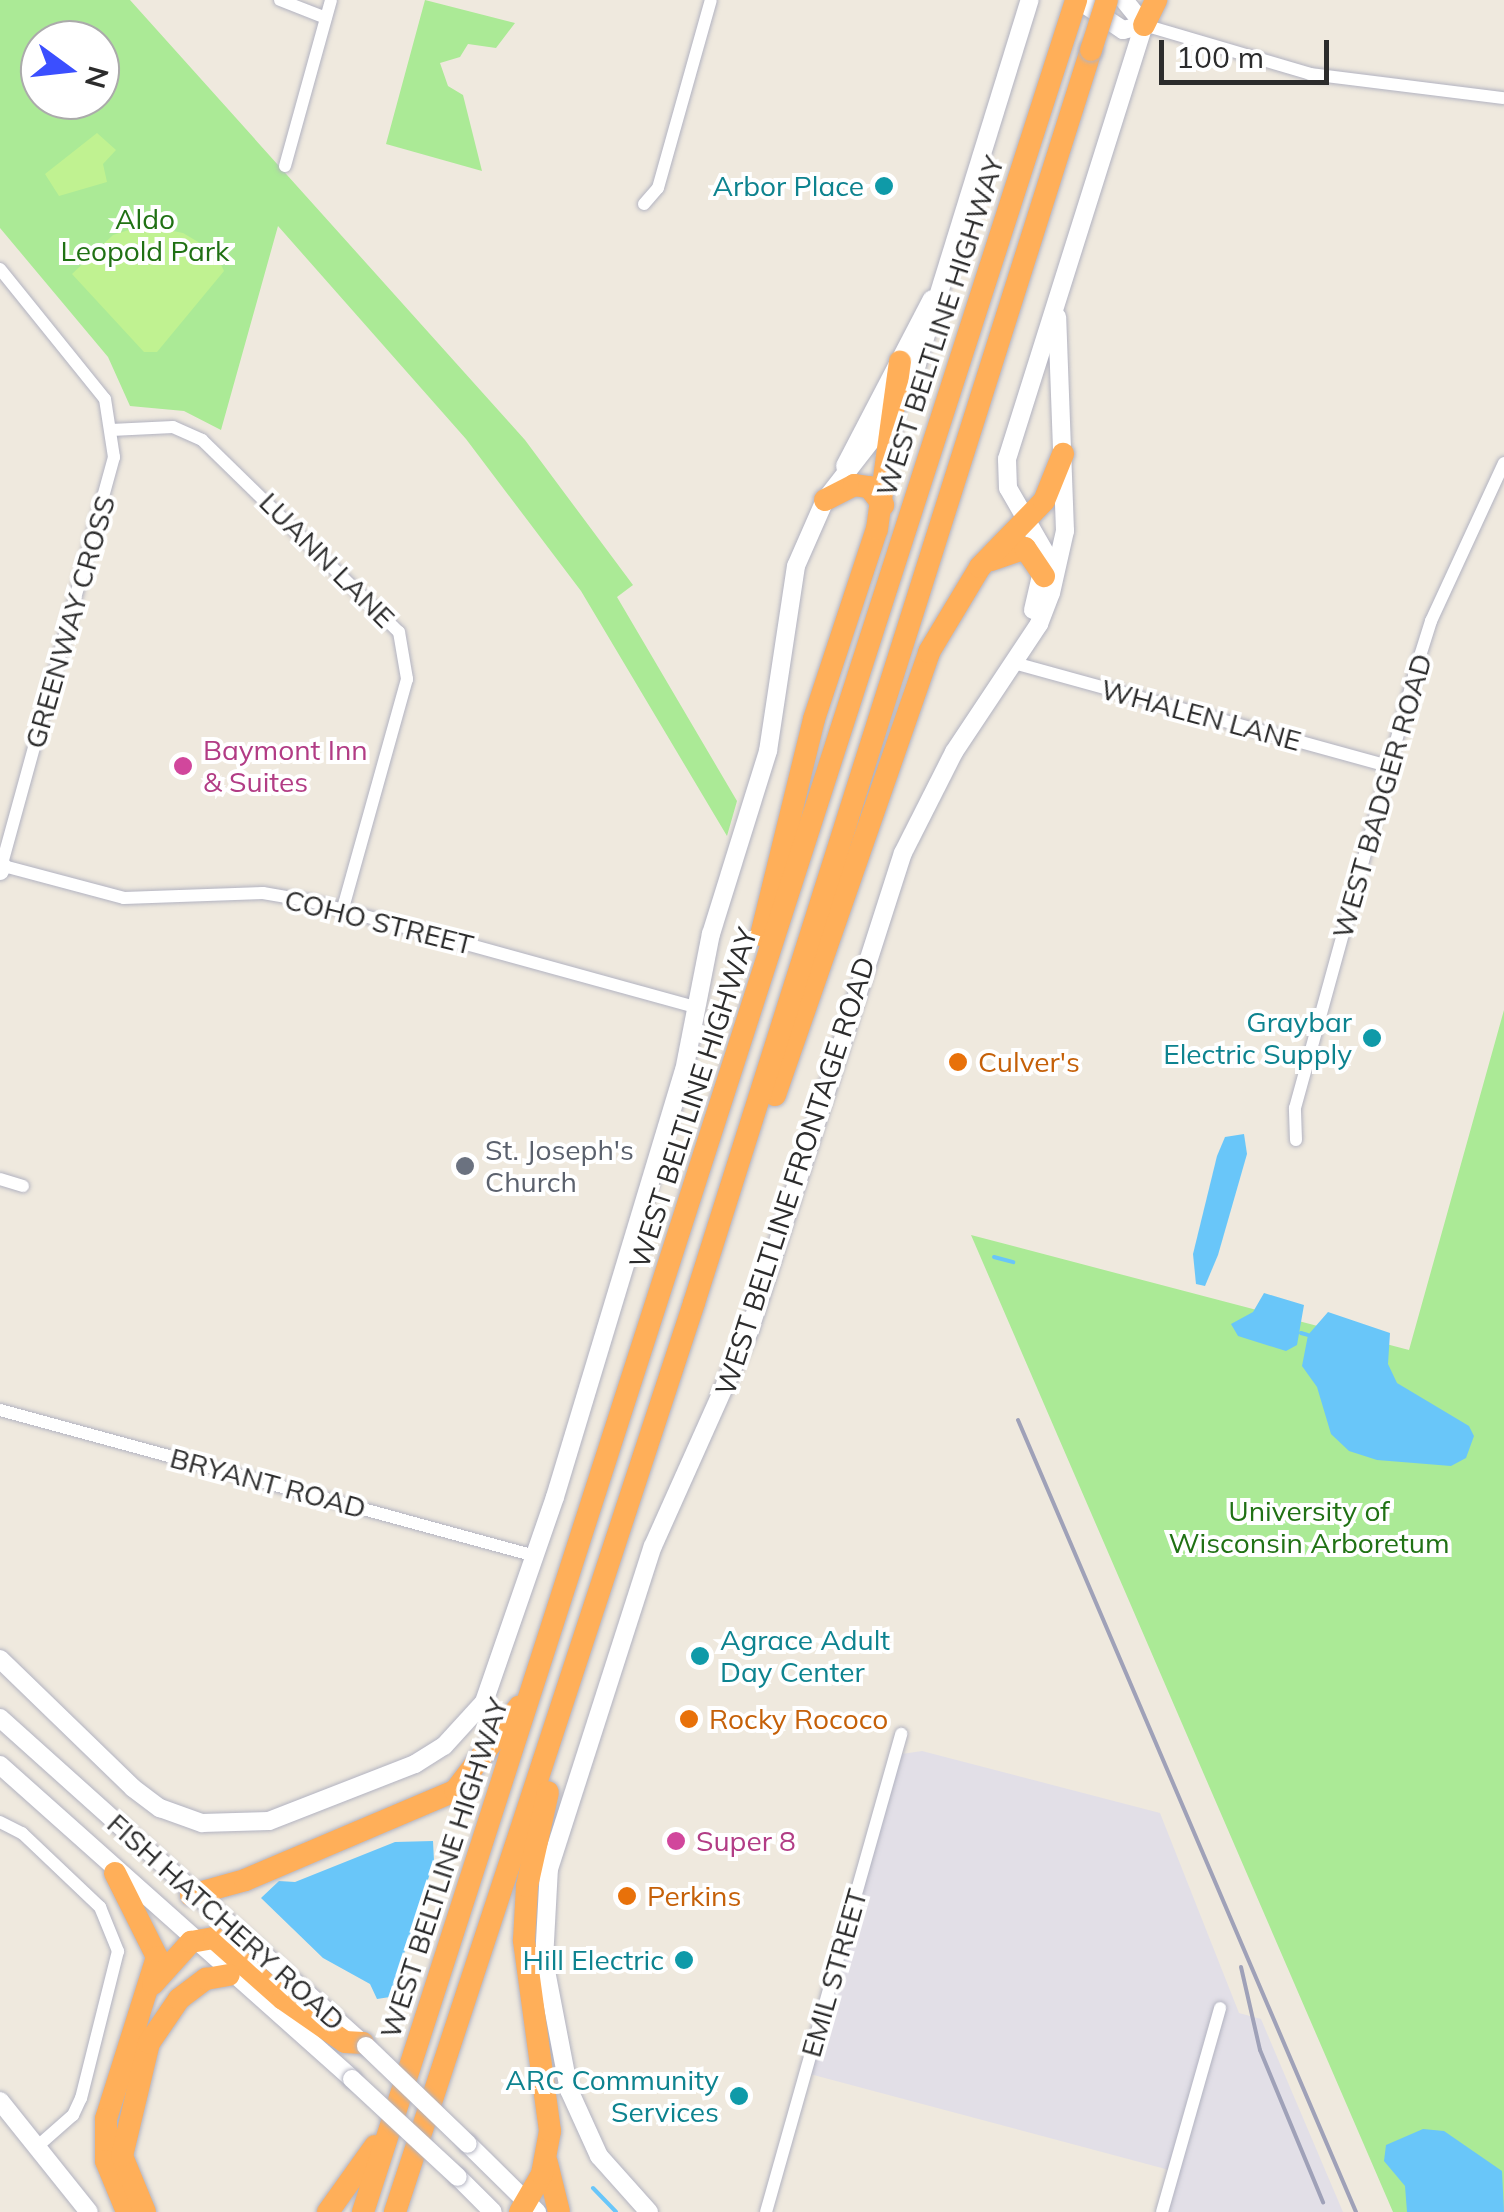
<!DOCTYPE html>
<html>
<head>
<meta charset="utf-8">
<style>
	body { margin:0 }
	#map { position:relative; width:1504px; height:2212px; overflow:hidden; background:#efe9de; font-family:Mulish,sans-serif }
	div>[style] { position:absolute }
	.industrial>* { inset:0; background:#e2dfe7 }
	.green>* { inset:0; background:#abea96 }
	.pitch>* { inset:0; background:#c0f291 }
	.water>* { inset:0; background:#69c6f9 }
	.stream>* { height:4px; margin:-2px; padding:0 2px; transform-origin:2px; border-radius:2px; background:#69c6f9 }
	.roads { filter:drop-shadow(0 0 2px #b2b3c1) drop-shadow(0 0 2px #b2b3c1) }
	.street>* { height:12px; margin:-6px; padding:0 6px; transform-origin:6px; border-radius:6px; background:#fff }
	.secondary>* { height:18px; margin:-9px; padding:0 9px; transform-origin:9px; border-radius:9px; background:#fff }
	.highway>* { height:22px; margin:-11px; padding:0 11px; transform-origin:11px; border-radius:11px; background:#ffaf59 }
	.rail>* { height:4px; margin:-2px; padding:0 2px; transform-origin:2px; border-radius:2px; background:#9fa1b8 }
	.bridges { filter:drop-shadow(0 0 2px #b2b3c1) drop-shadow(0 0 2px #b2b3c1) }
	.secondary-bridge>* { height:18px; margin:-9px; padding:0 9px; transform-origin:9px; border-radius:9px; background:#fff }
	.highway-bridge>* { height:22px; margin:-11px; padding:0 11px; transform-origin:11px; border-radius:11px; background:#ffaf59 }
	.dots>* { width:28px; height:28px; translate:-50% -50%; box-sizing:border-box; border:5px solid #fff; border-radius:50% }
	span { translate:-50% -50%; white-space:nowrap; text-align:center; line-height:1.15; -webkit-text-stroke:8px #fff; paint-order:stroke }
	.culture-label { font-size:28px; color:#0d838f }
	.right { translate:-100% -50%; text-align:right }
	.left { translate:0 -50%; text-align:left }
	.park-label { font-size:28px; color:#207114 }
	.street-label { font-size:28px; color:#2c2c2c }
	.hotel-label { font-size:28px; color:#b23c85 }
	.food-label { font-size:28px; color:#c56008 }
	.worship-label { font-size:28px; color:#5b616d }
	.north { position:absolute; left:20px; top:20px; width:100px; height:100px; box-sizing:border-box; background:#fff; border:2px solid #ababab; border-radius:50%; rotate:105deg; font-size:28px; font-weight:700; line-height:40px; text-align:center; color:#2c2c2c }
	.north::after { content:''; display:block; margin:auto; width:35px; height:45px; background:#3b4fff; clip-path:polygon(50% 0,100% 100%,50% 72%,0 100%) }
	.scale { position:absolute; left:1159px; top:40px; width:170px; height:45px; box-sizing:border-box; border:5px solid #2c2c2c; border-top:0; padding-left:12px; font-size:30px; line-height:35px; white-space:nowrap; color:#2c2c2c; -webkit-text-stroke:8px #fff; paint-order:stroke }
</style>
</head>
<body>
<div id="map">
	<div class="industrial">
		<div style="clip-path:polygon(922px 1751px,1160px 1813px,1239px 2013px,1261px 2019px,1343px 2212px,1162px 2212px,1173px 2171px,806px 2073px,895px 1755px)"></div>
	</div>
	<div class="green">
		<div style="clip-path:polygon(evenodd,0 0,130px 0,525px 440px,633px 585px,617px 597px,737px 801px,727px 836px,581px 591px,466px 439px,278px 226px,221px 430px,184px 411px,130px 406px,108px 357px,0 228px,0 0,40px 40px,100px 40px,100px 100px,40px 100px,40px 40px)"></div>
		<div style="clip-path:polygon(425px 0,515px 23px,496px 48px,468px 44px,460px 57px,440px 63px,448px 86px,463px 95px,482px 171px,386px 144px)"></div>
		<div style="clip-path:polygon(1504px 1010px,1504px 2212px,1393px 2212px,971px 1235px,1409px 1350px)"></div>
	</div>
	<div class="pitch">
		<div style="clip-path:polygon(97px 133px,116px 150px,103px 164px,107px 182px,59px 196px,45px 174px)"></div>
		<div style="clip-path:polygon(144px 225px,183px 233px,215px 252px,224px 271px,157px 352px,144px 352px,72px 274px,113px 235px)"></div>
	</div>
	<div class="water">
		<div style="clip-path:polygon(1244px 1134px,1247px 1154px,1218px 1255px,1205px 1286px,1196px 1284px,1193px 1254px,1217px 1156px,1225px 1137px)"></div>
		<div style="clip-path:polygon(1264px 1293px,1304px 1305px,1297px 1345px,1286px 1351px,1238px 1336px,1231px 1324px,1253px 1312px)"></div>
		<div style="clip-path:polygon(1328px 1312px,1390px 1333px,1388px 1364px,1397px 1383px,1469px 1426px,1474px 1436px,1466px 1458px,1451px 1466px,1377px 1460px,1349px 1451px,1331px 1434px,1317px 1387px,1302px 1366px,1308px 1335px)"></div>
		<div style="clip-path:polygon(433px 1841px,434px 1861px,390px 1997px,377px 1999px,370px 1984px,323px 1958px,261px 1898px,279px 1881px,295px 1882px,395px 1842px)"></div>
		<div style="clip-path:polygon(1423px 2129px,1444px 2131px,1502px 2171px,1504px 2212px,1407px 2212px,1405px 2186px,1384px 2161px,1386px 2145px)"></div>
	</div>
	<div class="stream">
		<div style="left:994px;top:1257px;width:20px;rotate:15deg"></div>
		<div style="left:1301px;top:1333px;width:7px;rotate:16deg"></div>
		<div style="left:593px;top:2188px;width:33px;rotate:46deg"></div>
	</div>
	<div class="roads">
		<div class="street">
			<div style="left:280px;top:0;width:49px;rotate:21.4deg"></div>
			<div style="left:1144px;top:25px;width:173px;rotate:16.4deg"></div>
			<div style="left:1310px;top:74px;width:195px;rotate:7.1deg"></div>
			<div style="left:285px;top:166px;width:172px;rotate:-74.5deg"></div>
			<div style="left:644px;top:204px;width:21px;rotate:-49deg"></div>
			<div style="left:658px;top:188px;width:195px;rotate:-74.3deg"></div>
			<div style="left:0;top:269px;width:167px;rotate:51.1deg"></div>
			<div style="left:105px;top:399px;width:59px;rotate:81.2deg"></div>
			<div style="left:114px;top:457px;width:423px;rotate:105.4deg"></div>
			<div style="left:111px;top:430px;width:62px;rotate:-2.8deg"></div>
			<div style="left:173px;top:427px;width:32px;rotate:24deg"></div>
			<div style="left:202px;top:440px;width:275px;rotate:44.3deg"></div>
			<div style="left:399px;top:632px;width:48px;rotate:80.3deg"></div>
			<div style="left:407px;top:679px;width:238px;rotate:105.6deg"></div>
			<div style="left:1014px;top:663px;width:389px;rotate:15.4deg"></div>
			<div style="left:0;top:865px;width:128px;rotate:14.9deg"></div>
			<div style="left:124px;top:898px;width:139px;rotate:-2.1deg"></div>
			<div style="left:263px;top:893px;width:48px;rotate:9.7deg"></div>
			<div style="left:310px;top:901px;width:400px;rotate:15.4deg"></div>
			<div style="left:1296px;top:1140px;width:32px;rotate:-92deg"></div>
			<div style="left:1295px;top:1108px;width:449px;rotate:-74.6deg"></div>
			<div style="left:1414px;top:675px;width:57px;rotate:-72.5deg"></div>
			<div style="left:1431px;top:621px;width:174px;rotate:-65.2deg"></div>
			<div style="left:0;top:1179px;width:24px;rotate:17deg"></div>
			<div style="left:0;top:1410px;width:555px;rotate:15.26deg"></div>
			<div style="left:0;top:1822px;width:25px;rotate:27deg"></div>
			<div style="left:22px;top:1833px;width:108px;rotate:43.5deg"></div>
			<div style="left:100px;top:1907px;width:48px;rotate:67.8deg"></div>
			<div style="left:118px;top:1951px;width:152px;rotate:104.1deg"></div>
			<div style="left:81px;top:2098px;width:19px;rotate:115deg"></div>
			<div style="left:73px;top:2115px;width:45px;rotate:138.6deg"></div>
			<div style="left:766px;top:2212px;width:497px;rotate:-74.2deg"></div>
			<div style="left:1162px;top:2212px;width:212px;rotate:-74.1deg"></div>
		</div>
		<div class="secondary">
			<div style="left:1078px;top:0;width:54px;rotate:33.7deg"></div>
			<div style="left:1123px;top:30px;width:22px;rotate:-13deg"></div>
			<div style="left:1124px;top:0;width:32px;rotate:51deg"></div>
			<div style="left:845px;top:466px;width:188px;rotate:-62.5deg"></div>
			<div style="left:1033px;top:610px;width:57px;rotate:-76.9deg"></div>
			<div style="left:1046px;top:554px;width:76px;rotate:-119.9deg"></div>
			<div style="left:1008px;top:488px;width:29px;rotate:-92deg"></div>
			<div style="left:1007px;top:459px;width:455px;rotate:-72.5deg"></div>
			<div style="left:0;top:871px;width:6px;rotate:-72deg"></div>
			<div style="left:0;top:1659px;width:185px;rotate:44.1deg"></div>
			<div style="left:133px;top:1788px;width:34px;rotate:37deg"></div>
			<div style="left:160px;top:1808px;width:45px;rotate:19.7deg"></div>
			<div style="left:202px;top:1823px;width:67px;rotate:-1.7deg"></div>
			<div style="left:269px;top:1821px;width:157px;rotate:-21.3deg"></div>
			<div style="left:415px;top:1764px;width:34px;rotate:-32deg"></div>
			<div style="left:444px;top:1746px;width:59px;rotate:-47.7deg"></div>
			<div style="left:484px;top:1702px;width:217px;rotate:-70.9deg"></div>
			<div style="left:555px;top:1497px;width:445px;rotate:-73.2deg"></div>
			<div style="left:684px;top:1071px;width:140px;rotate:-78.9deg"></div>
			<div style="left:711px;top:934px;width:192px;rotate:-72.7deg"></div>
			<div style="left:768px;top:751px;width:187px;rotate:-81.4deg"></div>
			<div style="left:796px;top:566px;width:72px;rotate:-66.3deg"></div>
			<div style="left:825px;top:500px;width:109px;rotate:-52.1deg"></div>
			<div style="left:892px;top:414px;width:56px;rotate:-63.4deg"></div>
			<div style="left:917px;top:364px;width:381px;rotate:-72.8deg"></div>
			<div style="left:0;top:1718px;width:491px;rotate:41.9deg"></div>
			<div style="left:0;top:1765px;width:472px;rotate:41.7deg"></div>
			<div style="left:0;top:2101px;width:142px;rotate:51.3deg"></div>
			<div style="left:468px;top:2144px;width:97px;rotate:44.6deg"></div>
			<div style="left:458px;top:2177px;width:49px;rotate:45deg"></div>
			<div style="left:649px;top:2212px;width:75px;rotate:-131.8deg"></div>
			<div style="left:599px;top:2156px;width:72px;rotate:-114.4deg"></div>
			<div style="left:569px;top:2090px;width:132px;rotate:-100.9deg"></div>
			<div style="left:544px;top:1960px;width:91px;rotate:-86.9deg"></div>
			<div style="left:549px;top:1869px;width:339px;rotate:-72.2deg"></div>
			<div style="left:653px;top:1546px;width:238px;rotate:-65.9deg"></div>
			<div style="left:750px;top:1329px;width:500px;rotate:-72.2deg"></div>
			<div style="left:903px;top:853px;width:113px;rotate:-63.2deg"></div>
			<div style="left:954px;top:752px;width:154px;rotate:-56.4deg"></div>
			<div style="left:1039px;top:624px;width:33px;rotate:-69deg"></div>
			<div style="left:1051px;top:593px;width:64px;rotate:-77.3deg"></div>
			<div style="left:1065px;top:531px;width:214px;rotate:-92.1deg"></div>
		</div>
		<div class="highway">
			<div style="left:1144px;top:25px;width:28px;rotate:-64deg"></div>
			<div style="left:825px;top:500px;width:33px;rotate:-27deg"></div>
			<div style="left:854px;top:485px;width:15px;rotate:8deg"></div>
			<div style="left:869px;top:487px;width:23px;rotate:52deg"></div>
			<div style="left:991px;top:560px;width:36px;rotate:-19deg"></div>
			<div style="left:1025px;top:548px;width:34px;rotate:56deg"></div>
			<div style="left:761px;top:935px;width:222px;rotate:-76.2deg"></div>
			<div style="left:814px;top:719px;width:200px;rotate:-71.7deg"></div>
			<div style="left:877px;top:529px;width:169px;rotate:-82.2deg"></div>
			<div style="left:775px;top:1095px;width:469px;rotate:-70.8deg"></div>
			<div style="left:929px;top:652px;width:99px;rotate:-59deg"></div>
			<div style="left:980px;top:567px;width:92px;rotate:-45.9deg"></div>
			<div style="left:1044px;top:501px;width:51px;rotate:-68deg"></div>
			<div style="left:115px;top:1873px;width:94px;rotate:63.4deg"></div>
			<div style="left:157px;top:1957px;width:170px;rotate:107.5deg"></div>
			<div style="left:106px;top:2119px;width:42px;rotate:90deg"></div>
			<div style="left:106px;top:2161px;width:55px;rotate:67.6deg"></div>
			<div style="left:191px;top:1895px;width:56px;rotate:-15.5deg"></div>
			<div style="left:245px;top:1880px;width:228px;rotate:-23deg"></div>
			<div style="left:455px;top:1791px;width:106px;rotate:-52.7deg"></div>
			<div style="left:153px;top:1984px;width:57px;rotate:-47.9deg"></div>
			<div style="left:191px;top:1942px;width:23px;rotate:-10deg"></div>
			<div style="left:214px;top:1938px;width:92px;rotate:41.5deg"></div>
			<div style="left:283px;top:1999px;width:75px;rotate:34.7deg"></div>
			<div style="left:345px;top:2042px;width:18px;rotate:3deg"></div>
			<div style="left:547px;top:2163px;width:50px;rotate:76.2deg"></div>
			<div style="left:145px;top:2212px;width:61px;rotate:-112.3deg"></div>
			<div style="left:122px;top:2156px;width:116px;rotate:-76.6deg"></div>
			<div style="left:149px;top:2043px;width:53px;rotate:-55.7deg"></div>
			<div style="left:179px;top:1999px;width:34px;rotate:-37deg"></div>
			<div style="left:206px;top:1979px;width:23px;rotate:-10deg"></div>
			<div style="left:328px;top:2212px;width:81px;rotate:-54.5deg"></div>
			<div style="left:363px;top:2212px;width:2324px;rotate:-72.13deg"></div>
			<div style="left:395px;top:2212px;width:957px;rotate:-71.79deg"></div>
			<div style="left:694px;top:1303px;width:1314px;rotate:-72.42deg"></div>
			<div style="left:520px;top:2212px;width:44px;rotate:-59.9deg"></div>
			<div style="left:542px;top:2174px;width:44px;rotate:-79.5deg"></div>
			<div style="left:550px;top:2131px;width:193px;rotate:-97.8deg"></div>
			<div style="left:524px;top:1940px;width:54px;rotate:-86.8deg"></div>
			<div style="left:527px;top:1886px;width:96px;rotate:-77.4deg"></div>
		</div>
	</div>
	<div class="rail">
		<div style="left:1018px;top:1420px;width:861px;rotate:66.89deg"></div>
		<div style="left:1241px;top:1967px;width:85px;rotate:77.1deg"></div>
		<div style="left:1260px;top:2050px;width:165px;rotate:67.5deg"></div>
	</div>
	<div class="bridges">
		<div class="secondary-bridge">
			<div style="left:366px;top:2046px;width:141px;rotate:43.9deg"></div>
			<div style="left:352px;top:2079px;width:144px;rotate:42.8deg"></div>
		</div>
		<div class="highway-bridge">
			<div style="left:1091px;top:50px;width:52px;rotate:-72.3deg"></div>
		</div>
	</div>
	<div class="dots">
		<div style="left:884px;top:186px;background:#0f9aa8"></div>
		<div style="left:183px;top:766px;background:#d1479c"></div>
		<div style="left:1372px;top:1038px;background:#0f9aa8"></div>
		<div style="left:958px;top:1062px;background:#e8710a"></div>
		<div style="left:465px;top:1166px;background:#6b7280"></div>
		<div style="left:700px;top:1656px;background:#0f9aa8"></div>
		<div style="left:689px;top:1719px;background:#e8710a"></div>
		<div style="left:676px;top:1841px;background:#d1479c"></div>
		<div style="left:627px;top:1896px;background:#e8710a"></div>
		<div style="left:684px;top:1960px;background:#0f9aa8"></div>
		<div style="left:739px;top:2096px;background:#0f9aa8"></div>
	</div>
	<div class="culture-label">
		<span class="right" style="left:864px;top:186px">Arbor Place</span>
		<span class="right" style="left:1352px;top:1038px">Graybar<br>Electric Supply</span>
		<span class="left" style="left:720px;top:1656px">Agrace Adult<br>Day Center</span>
		<span class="right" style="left:664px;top:1960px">Hill Electric</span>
		<span class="right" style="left:719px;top:2096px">ARC Community<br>Services</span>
	</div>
	<div class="park-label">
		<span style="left:145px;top:235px">Aldo<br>Leopold Park</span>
		<span style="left:1309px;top:1527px">University of<br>Wisconsin Arboretum</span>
	</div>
	<div class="street-label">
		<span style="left:940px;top:326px;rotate:-72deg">WEST BELTLINE HIGHWAY</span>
		<span style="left:327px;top:560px;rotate:45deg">LUANN LANE</span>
		<span style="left:70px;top:622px;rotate:-74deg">GREENWAY CROSS</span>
		<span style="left:1201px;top:715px;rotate:15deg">WHALEN LANE</span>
		<span style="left:1382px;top:796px;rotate:-74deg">WEST BADGER ROAD</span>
		<span style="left:379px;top:922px;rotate:14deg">COHO STREET</span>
		<span style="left:693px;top:1098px;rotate:-72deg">WEST BELTLINE HIGHWAY</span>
		<span style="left:795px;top:1176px;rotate:-72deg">WEST BELTLINE FRONTAGE ROAD</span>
		<span style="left:268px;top:1483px;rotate:15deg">BRYANT ROAD</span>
		<span style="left:444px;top:1868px;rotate:-72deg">WEST BELTLINE HIGHWAY</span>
		<span style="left:226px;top:1922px;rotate:42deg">FISH HATCHERY ROAD</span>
		<span style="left:834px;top:1973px;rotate:-74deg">EMIL STREET</span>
	</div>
	<div class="hotel-label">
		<span class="left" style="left:203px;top:766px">Baymont Inn<br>&amp; Suites</span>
		<span class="left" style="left:696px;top:1841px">Super 8</span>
	</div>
	<div class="food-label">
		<span class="left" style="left:978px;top:1062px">Culver's</span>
		<span class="left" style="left:709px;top:1719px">Rocky Rococo</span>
		<span class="left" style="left:647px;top:1896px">Perkins</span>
	</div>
	<div class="worship-label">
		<span class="left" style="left:485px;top:1166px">St. Joseph's<br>Church</span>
	</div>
	<div class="north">N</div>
	<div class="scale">100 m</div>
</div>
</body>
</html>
